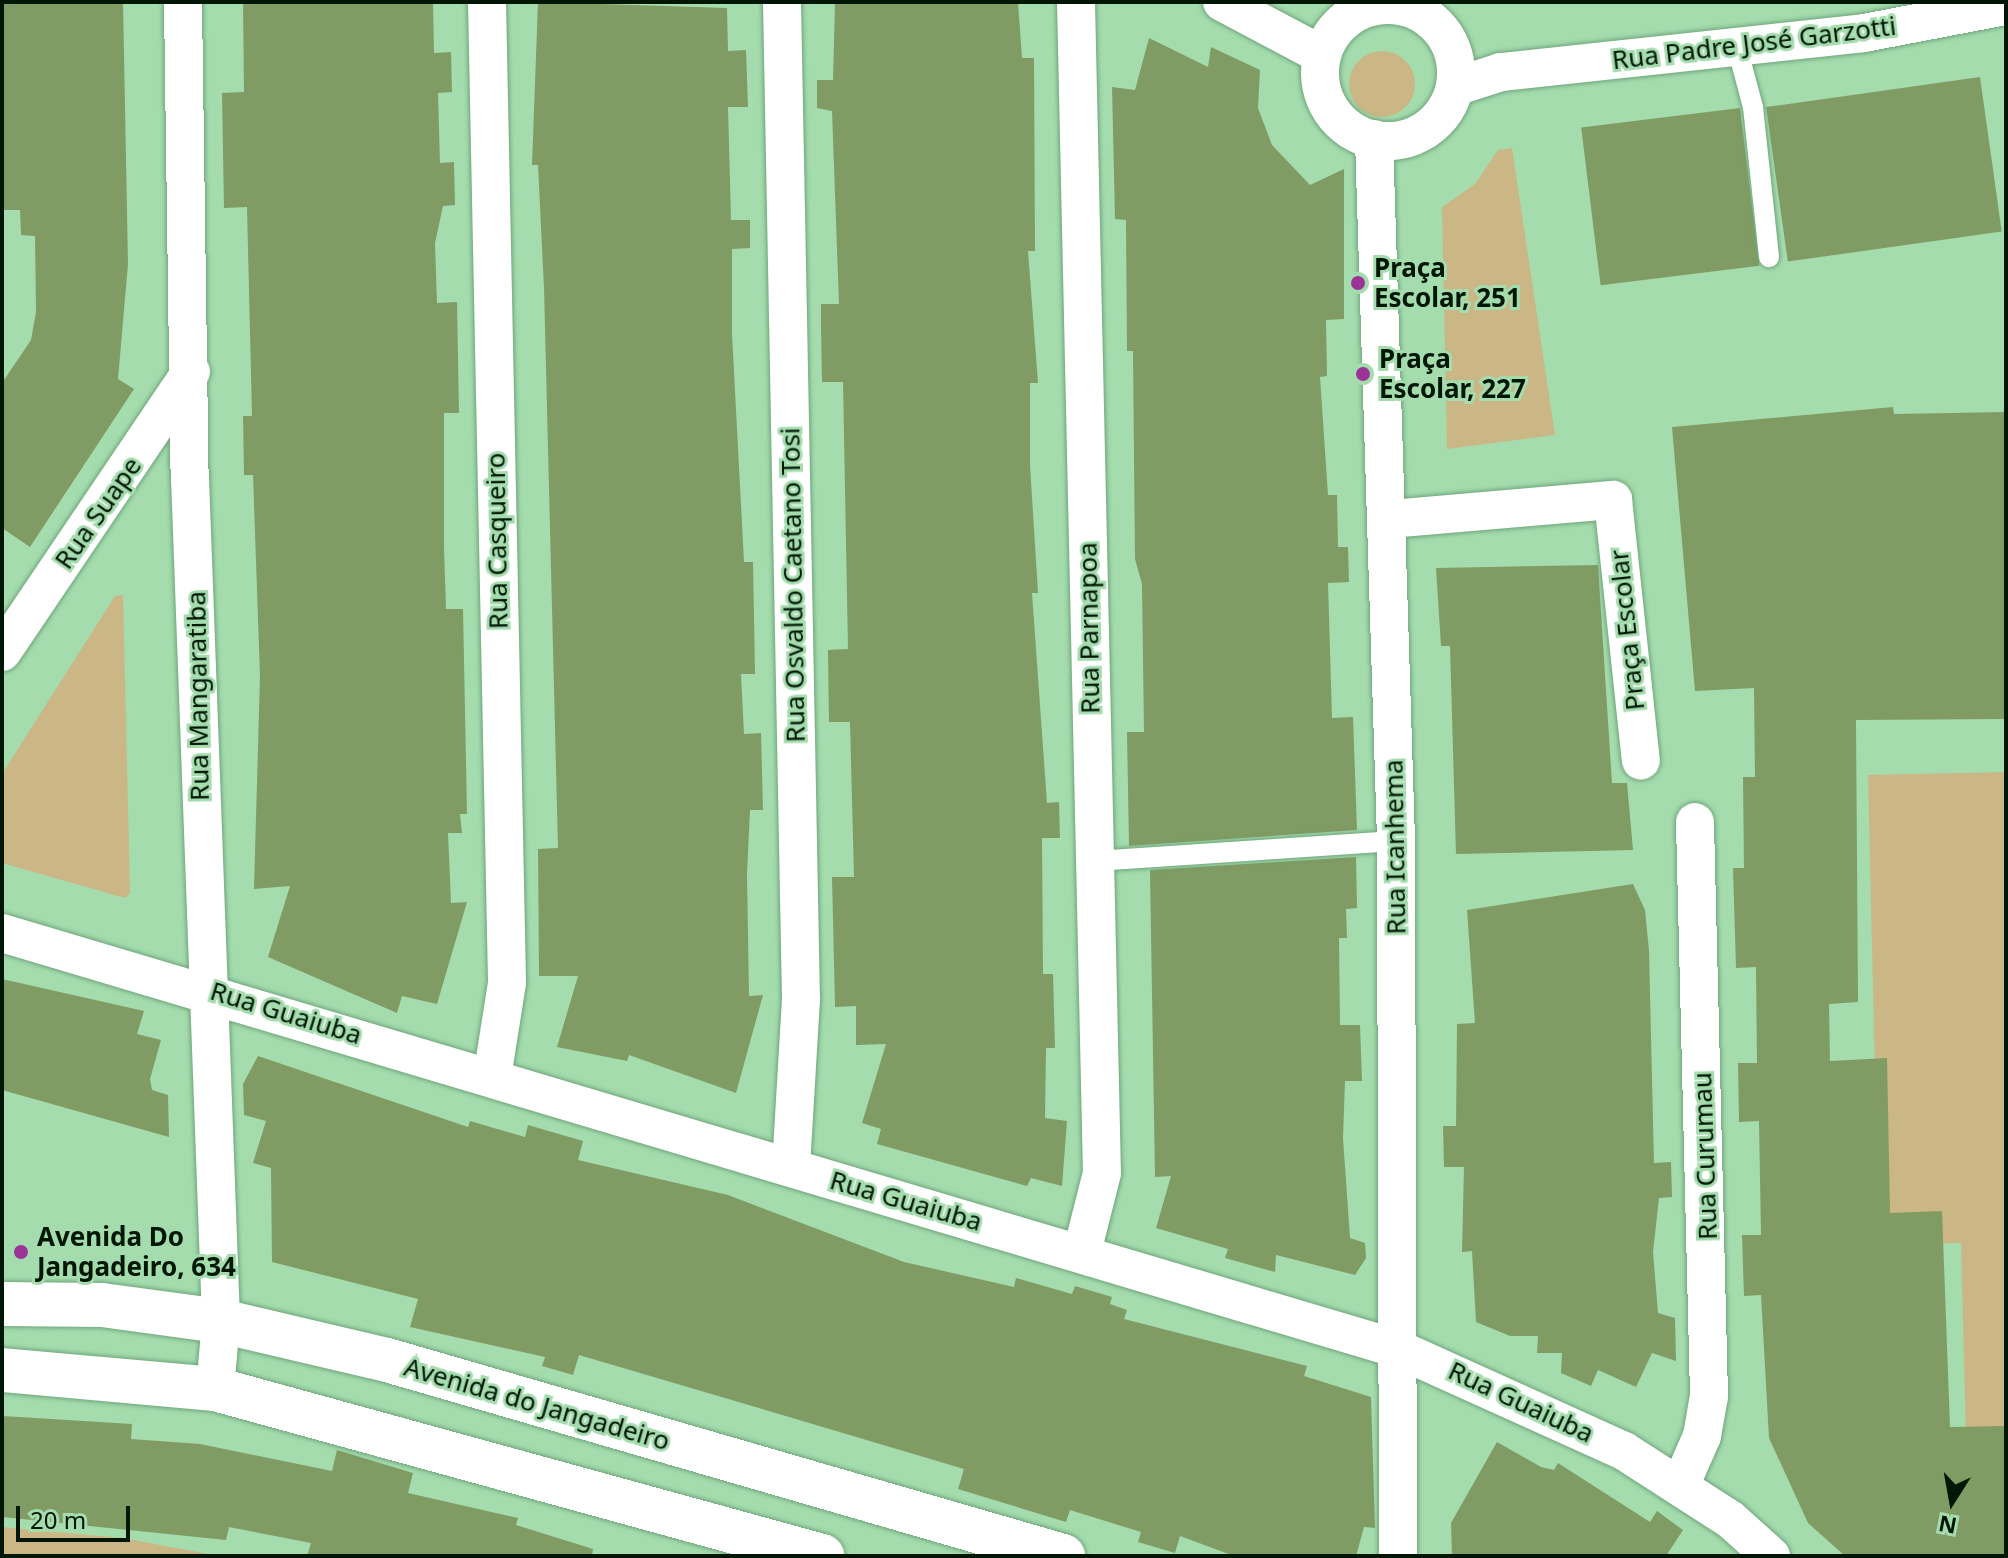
<!DOCTYPE html>
<html>
<head>
<meta charset="utf-8">
<style>
	body { margin:0 }
	#map { position:relative; width:2008px; height:1558px; overflow:hidden; background:#a4dcae; font-family:"Noto Sans",sans-serif }
	div>[style] { position:absolute }
	.green>* { inset:0; background:#cab785 }
	.round { border-radius:50% }
	.building>* { inset:0; background:#809b63; transform-origin:0 0 }
	.roads { filter:drop-shadow(0 0 2px #6fa57a) drop-shadow(0 0 2px #6fa57a) }
	.service>* { height:20px; margin:-10px; padding:0 10px; transform-origin:10px; border-radius:10px; background:#fff }
	.minor>* { height:38px; margin:-19px; padding:0 19px; transform-origin:19px; border-radius:19px; background:#fff }
	.minor>.ring { margin:-19px; padding:0; box-sizing:content-box; background:none; border:38px solid #fff; border-radius:50% }
	.tertiary>* { height:44px; margin:-22px; padding:0 22px; transform-origin:22px; border-radius:22px; background:#fff }
	.dots>* { width:22px; height:22px; translate:-50% -50%; box-sizing:border-box; border:4px solid #a4dcae; border-radius:50% }
	span { translate:-50% -50%; white-space:nowrap; text-align:center; line-height:1.15; -webkit-text-stroke:6px #a4dcae; paint-order:stroke }
	.street-label { font-size:26px; color:#021606 }
	.poi-label { font-size:26px; color:#021606; font-weight:700 }
	.left { translate:0 -50%; text-align:left }
	.frame { position:absolute; inset:0; border:4px solid #021606; pointer-events:none }
	.north { position:absolute; left:1912px; top:1462px; width:80px; height:80px; -webkit-text-stroke:6px #a4dcae; paint-order:stroke; rotate:191deg; font-size:22px; font-weight:700; line-height:32px; text-align:center; color:#021606 }
	.north::after { content:''; display:block; margin:auto; width:28px; height:36px; background:#021606; clip-path:polygon(50% 0,100% 100%,50% 72%,0 100%) }
	.scale { position:absolute; left:16px; top:1506px; width:114px; height:36px; box-sizing:border-box; border:4px solid #021606; border-top:0; padding-left:10px; font-size:24px; line-height:28px; white-space:nowrap; color:#021606; -webkit-text-stroke:6px #a4dcae; paint-order:stroke }
</style>
</head>
<body>
<div id="map">
	<div class="green">
		<div class="round" style="left:1349px;top:51px;width:66px;height:66px"></div>
		<div style="clip-path:polygon(1512px 148px,1555px 435px,1447px 449px,1442px 207px,1475px 184px,1498px 150px)"></div>
		<div style="clip-path:polygon(123px 595px,130px 893px,125px 898px,2px 863px,2px 774px,115px 596px)"></div>
		<div style="clip-path:polygon(2006px 772px,2006px 1475px,1967px 1476px,1961px 1243px,1879px 1244px,1868px 775px)"></div>
		<div style="clip-path:polygon(2px 1527px,123px 1538px,219px 1556px,2px 1556px)"></div>
	</div>
	<div class="building">
		<div style="clip-path:polygon(2px 2px,123px 2px,128px 264px,118px 379px,134px 389px,30px 547px,2px 528px,2px 383px,31px 340px,36px 312px,35px 236px,21px 235px,20px 210px,2px 210px)"></div>
		<div style="clip-path:polygon(243px 2px,433px 2px,434px 53px,451px 52px,452px 92px,438px 93px,440px 163px,454px 162px,455px 205px,443px 206px,435px 243px,437px 303px,457px 302px,459px 413px,444px 413px,444px 548px,446px 609px,463px 609px,467px 814px,460px 814px,462px 833px,448px 833px,451px 903px,467px 902px,437px 1004px,402px 996px,397px 1013px,268px 957px,290px 886px,254px 889px,260px 676px,253px 475px,244px 475px,243px 416px,252px 416px,247px 207px,224px 208px,222px 93px,244px 92px)"></div>
		<div style="clip-path:polygon(538px 2px,727px 8px,728px 51px,746px 50px,748px 107px,728px 107px,731px 220px,750px 220px,750px 248px,732px 249px,732px 334px,744px 562px,753px 562px,755px 674px,741px 674px,744px 734px,761px 733px,763px 810px,750px 810px,747px 874px,749px 996px,763px 995px,736px 1093px,629px 1055px,627px 1061px,557px 1047px,578px 976px,539px 976px,538px 849px,558px 848px,544px 288px,538px 165px,532px 165px)"></div>
		<div style="clip-path:polygon(835px 2px,1018px 2px,1022px 58px,1034px 58px,1035px 251px,1028px 251px,1038px 383px,1030px 383px,1030px 465px,1038px 593px,1032px 593px,1047px 803px,1059px 802px,1060px 838px,1042px 838px,1043px 974px,1053px 974px,1055px 1048px,1046px 1048px,1045px 1118px,1067px 1121px,1062px 1186px,1031px 1178px,1027px 1186px,877px 1144px,881px 1129px,862px 1123px,886px 1044px,856px 1045px,856px 1006px,835px 1007px,832px 877px,854px 877px,850px 722px,829px 722px,828px 650px,848px 649px,843px 382px,822px 382px,821px 325px,821px 304px,839px 304px,832px 111px,817px 108px,817px 80px,833px 80px)"></div>
		<div style="clip-path:polygon(1149px 38px,1208px 67px,1211px 47px,1260px 70px,1258px 108px,1272px 145px,1310px 185px,1344px 169px,1344px 319px,1326px 320px,1327px 376px,1320px 377px,1328px 495px,1337px 495px,1338px 547px,1348px 547px,1349px 582px,1328px 583px,1332px 718px,1353px 717px,1357px 830px,1129px 846px,1127px 732px,1144px 732px,1142px 584px,1135px 559px,1133px 351px,1127px 351px,1126px 220px,1115px 219px,1112px 87px,1135px 90px)"></div>
		<div style="left:1980px;top:77px;width:156px;height:216px;rotate:82deg"></div>
		<div style="left:1740px;top:108px;width:159px;height:160px;rotate:83deg"></div>
		<div style="clip-path:polygon(1893px 407px,1894px 414px,2006px 412px,2006px 719px,1856px 720px,1858px 1002px,1829px 1004px,1830px 1061px,1887px 1058px,1890px 1213px,1942px 1211px,1950px 1427px,2006px 1426px,2006px 1556px,1845px 1556px,1808px 1523px,1769px 1438px,1761px 1295px,1744px 1296px,1742px 1235px,1761px 1235px,1759px 1121px,1739px 1122px,1738px 1063px,1757px 1063px,1756px 967px,1736px 968px,1733px 868px,1744px 868px,1743px 777px,1755px 777px,1754px 688px,1695px 691px,1672px 427px)"></div>
		<div style="clip-path:polygon(1598px 565px,1612px 783px,1627px 783px,1633px 850px,1456px 854px,1450px 646px,1441px 646px,1436px 568px)"></div>
		<div style="clip-path:polygon(1356px 857px,1357px 908px,1346px 909px,1347px 938px,1339px 938px,1340px 1025px,1360px 1025px,1362px 1081px,1345px 1081px,1343px 1138px,1350px 1238px,1365px 1243px,1366px 1258px,1355px 1275px,1276px 1255px,1275px 1272px,1225px 1258px,1228px 1249px,1156px 1228px,1171px 1176px,1155px 1177px,1150px 870px)"></div>
		<div style="clip-path:polygon(1633px 884px,1645px 910px,1649px 951px,1654px 1163px,1671px 1162px,1672px 1197px,1659px 1198px,1653px 1252px,1658px 1313px,1675px 1318px,1676px 1361px,1652px 1353px,1636px 1387px,1598px 1370px,1591px 1386px,1561px 1373px,1562px 1353px,1537px 1353px,1538px 1336px,1510px 1336px,1476px 1322px,1472px 1251px,1462px 1252px,1464px 1167px,1444px 1167px,1443px 1126px,1456px 1126px,1457px 1024px,1475px 1023px,1467px 910px)"></div>
		<div style="clip-path:polygon(2px 979px,144px 1011px,137px 1034px,161px 1040px,150px 1079px,152px 1090px,168px 1095px,169px 1137px,2px 1090px)"></div>
		<div style="clip-path:polygon(258px 1056px,468px 1127px,470px 1121px,525px 1137px,528px 1125px,583px 1141px,578px 1160px,728px 1195px,904px 1262px,1014px 1287px,1016px 1278px,1072px 1294px,1075px 1286px,1112px 1297px,1110px 1304px,1127px 1310px,1124px 1319px,1307px 1366px,1304px 1376px,1371px 1397px,1375px 1528px,1364px 1527px,1356px 1556px,1234px 1556px,1180px 1536px,1175px 1553px,1138px 1542px,1141px 1532px,1070px 1510px,1066px 1522px,958px 1489px,964px 1469px,789px 1417px,579px 1355px,573px 1375px,542px 1366px,545px 1357px,410px 1327px,418px 1299px,272px 1262px,271px 1168px,253px 1163px,266px 1121px,244px 1115px,243px 1084px)"></div>
		<div style="clip-path:polygon(2px 1416px,132px 1424px,131px 1439px,200px 1444px,332px 1471px,337px 1450px,413px 1473px,408px 1493px,518px 1518px,516px 1525px,593px 1549px,592px 1556px,307px 1556px,311px 1543px,229px 1527px,226px 1540px,2px 1517px)"></div>
		<div style="clip-path:polygon(1497px 1442px,1541px 1467px,1554px 1470px,1558px 1463px,1650px 1522px,1657px 1511px,1683px 1530px,1666px 1556px,1452px 1556px,1451px 1523px)"></div>
	</div>
	<div class="roads">
		<div class="service">
			<div style="left:1737px;top:47px;width:62px;rotate:75.1deg"></div>
			<div style="left:1753px;top:107px;width:151px;rotate:83.9deg"></div>
			<div style="left:1094px;top:861px;width:303px;rotate:-3.8deg"></div>
		</div>
		<div class="minor">
			<div style="left:183px;top:2px;width:476px;rotate:89.2deg"></div>
			<div style="left:190px;top:478px;width:844px;rotate:87.89deg"></div>
			<div style="left:221px;top:1321px;width:68px;rotate:95deg"></div>
			<div style="left:487px;top:2px;width:981px;rotate:88.83deg"></div>
			<div style="left:507px;top:983px;width:96px;rotate:99deg"></div>
			<div style="left:782px;top:2px;width:997px;rotate:88.91deg"></div>
			<div style="left:801px;top:999px;width:168px;rotate:93.4deg"></div>
			<div style="left:1076px;top:2px;width:1171px;rotate:88.73deg"></div>
			<div style="left:1102px;top:1173px;width:81px;rotate:104.2deg"></div>
			<div style="left:1222px;top:2px;width:113px;rotate:27.9deg"></div>
			<div class="ring" style="left:1320px;top:5px;width:98px;height:98px"></div>
			<div style="left:1455px;top:87px;width:48px;rotate:-18.1deg"></div>
			<div style="left:1501px;top:72px;width:365px;rotate:-6.1deg"></div>
			<div style="left:1864px;top:33px;width:145px;rotate:-10.8deg"></div>
			<div style="left:1374px;top:139px;width:702px;rotate:88.2deg"></div>
			<div style="left:1396px;top:841px;width:715px;rotate:89.84deg"></div>
			<div style="left:1390px;top:519px;width:224px;rotate:-4.9deg"></div>
			<div style="left:1613px;top:500px;width:262px;rotate:83.9deg"></div>
			<div style="left:2px;top:652px;width:338px;rotate:-56deg"></div>
			<div style="left:2px;top:933px;width:1457px;rotate:16.59deg"></div>
			<div style="left:1398px;top:1349px;width:248px;rotate:24.3deg"></div>
			<div style="left:1624px;top:1451px;width:127px;rotate:32.8deg"></div>
			<div style="left:1731px;top:1520px;width:54px;rotate:42deg"></div>
			<div style="left:1681px;top:1484px;width:52px;rotate:-66.4deg"></div>
			<div style="left:1702px;top:1436px;width:41px;rotate:-80.1deg"></div>
			<div style="left:1709px;top:1396px;width:574px;rotate:-91.4deg"></div>
		</div>
		<div class="tertiary">
			<div style="left:2px;top:1304px;width:100px;rotate:0.6deg"></div>
			<div style="left:102px;top:1305px;width:120px;rotate:7.7deg"></div>
			<div style="left:221px;top:1321px;width:171px;rotate:13.2deg"></div>
			<div style="left:387px;top:1360px;width:704px;rotate:16.17deg"></div>
			<div style="left:2px;top:1370px;width:214px;rotate:5.1deg"></div>
			<div style="left:215px;top:1389px;width:630px;rotate:15.38deg"></div>
		</div>
	</div>
	<div class="dots">
		<div style="left:1358px;top:283px;background:#9c3497"></div>
		<div style="left:1363px;top:374px;background:#9c3497"></div>
		<div style="left:21px;top:1252px;background:#9c3497"></div>
	</div>
	<div class="street-label">
		<span style="left:1754px;top:43px;rotate:-7deg">Rua Padre José Garzotti</span>
		<span style="left:98px;top:513px;rotate:-55deg">Rua Suape</span>
		<span style="left:497px;top:541px;rotate:-91deg">Rua Casqueiro</span>
		<span style="left:793px;top:585px;rotate:-91deg">Rua Osvaldo Caetano Tosi</span>
		<span style="left:1089px;top:628px;rotate:-91deg">Rua Parnapoa</span>
		<span style="left:1627px;top:630px;rotate:-96deg">Praça Escolar</span>
		<span style="left:198px;top:696px;rotate:-91deg">Rua Mangaratiba</span>
		<span style="left:1395px;top:847px;rotate:-91deg">Rua Icanhema</span>
		<span style="left:286px;top:1013px;rotate:17deg">Rua Guaiuba</span>
		<span style="left:1705px;top:1156px;rotate:-92deg">Rua Curumau</span>
		<span style="left:906px;top:1201px;rotate:16deg">Rua Guaiuba</span>
		<span style="left:1521px;top:1402px;rotate:25deg">Rua Guaiuba</span>
		<span style="left:537px;top:1404px;rotate:16deg">Avenida do Jangadeiro</span>
	</div>
	<div class="poi-label">
		<span class="left" style="left:1374px;top:283px">Praça<br>Escolar, 251</span>
		<span class="left" style="left:1379px;top:374px">Praça<br>Escolar, 227</span>
		<span class="left" style="left:37px;top:1252px">Avenida Do<br>Jangadeiro, 634</span>
	</div>
	<div class="frame"></div>
	<div class="north">N</div>
	<div class="scale">20 m</div>
</div>
</body>
</html>
